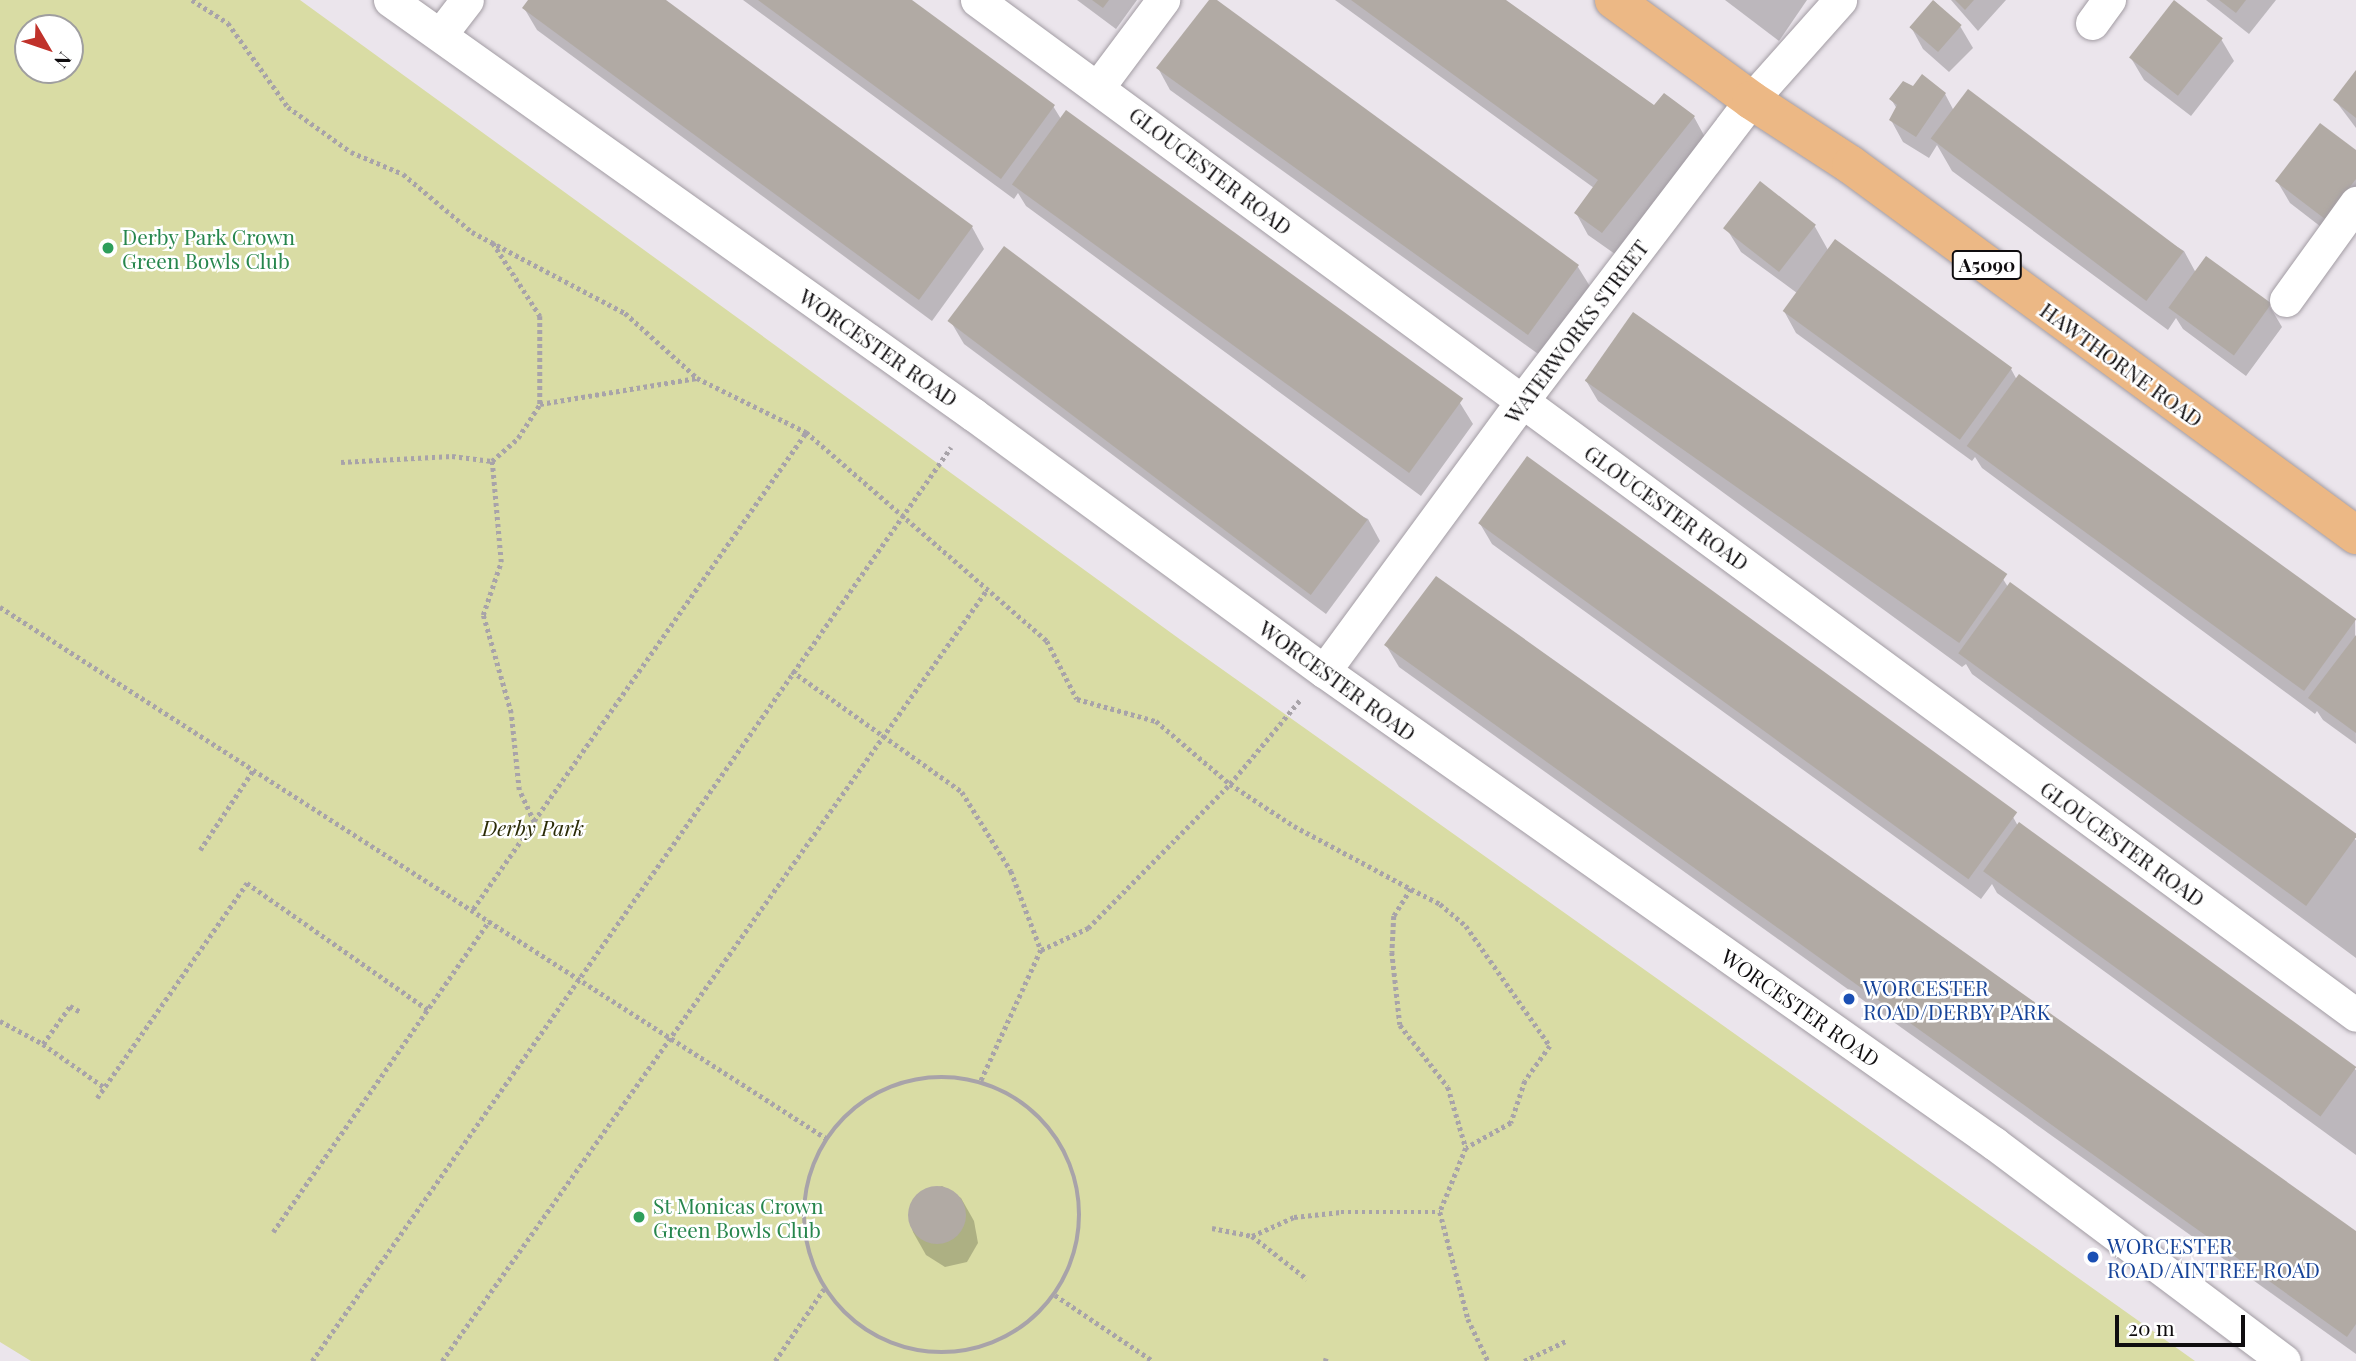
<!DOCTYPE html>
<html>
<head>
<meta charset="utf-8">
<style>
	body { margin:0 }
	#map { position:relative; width:2356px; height:1361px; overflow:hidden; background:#ebe5ec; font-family:"Playfair Display",serif }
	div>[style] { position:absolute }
	.green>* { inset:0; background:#d9dca4 }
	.shadow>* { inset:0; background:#0003 }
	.building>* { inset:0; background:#b1aaa4; transform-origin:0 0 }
	.round { border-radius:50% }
	.path>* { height:4.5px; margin-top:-2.25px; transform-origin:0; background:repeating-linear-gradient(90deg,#a8a3a9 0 3.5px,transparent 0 7px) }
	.path>.ring { margin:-2.25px; padding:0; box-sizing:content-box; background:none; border:4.5px solid #a8a3a9; border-radius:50% }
	.roads { filter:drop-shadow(0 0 2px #a29ca3) drop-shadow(0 0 2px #a29ca3) }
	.minor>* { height:33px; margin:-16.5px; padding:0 16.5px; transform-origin:16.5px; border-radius:16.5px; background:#fff }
	.primary>* { height:38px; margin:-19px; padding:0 19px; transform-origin:19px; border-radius:19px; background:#ecb885 }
	.dots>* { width:19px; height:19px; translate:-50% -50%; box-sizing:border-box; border:4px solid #fff; border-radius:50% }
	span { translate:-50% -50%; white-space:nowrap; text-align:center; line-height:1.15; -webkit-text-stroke:5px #fff; paint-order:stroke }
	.shield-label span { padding:2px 5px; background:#fff; border:2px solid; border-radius:5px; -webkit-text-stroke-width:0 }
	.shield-label { font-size:19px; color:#0f0d0f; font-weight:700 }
	.street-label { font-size:21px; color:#0f0d0f }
	.leisure-label { font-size:21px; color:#27864d }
	.left { translate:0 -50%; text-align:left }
	.park-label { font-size:21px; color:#2a2b06; font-style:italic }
	.transit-label { font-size:21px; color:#164399 }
	.north { position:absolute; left:14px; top:14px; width:70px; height:70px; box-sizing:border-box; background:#fff; border:2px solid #9f9e9f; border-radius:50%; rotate:129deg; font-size:19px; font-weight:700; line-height:28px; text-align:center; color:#0f0d0f }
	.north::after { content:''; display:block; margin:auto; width:24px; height:32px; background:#c0322b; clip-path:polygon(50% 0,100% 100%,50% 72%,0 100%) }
	.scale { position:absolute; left:2115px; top:1315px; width:130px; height:32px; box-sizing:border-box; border:4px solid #0f0d0f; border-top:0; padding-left:9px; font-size:21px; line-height:24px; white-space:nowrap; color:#0f0d0f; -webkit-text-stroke:5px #fff; paint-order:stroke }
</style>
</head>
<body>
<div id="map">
	<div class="green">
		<div style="clip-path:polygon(evenodd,0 0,300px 0,1185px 643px,2195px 1361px,31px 1361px,0 1342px,0 0,70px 28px,70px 70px,28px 70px,28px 28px,70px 28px)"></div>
	</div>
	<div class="shadow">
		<div style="clip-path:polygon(530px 0,663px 0,972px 227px,984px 249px,932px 321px,537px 30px,524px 8px)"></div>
		<div style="clip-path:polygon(743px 0,909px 0,1053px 106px,1061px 119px,1460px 403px,1473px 424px,1421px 496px,1026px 206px,1018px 193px,1014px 199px)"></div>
		<div style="clip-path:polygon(1077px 0,1137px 0,1116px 29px)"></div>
		<div style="clip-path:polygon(1211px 0,1578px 267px,1591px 288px,1541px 356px,1170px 90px,1158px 68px)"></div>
		<div style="clip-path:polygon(1335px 0,1503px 0,1655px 107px,1694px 117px,1706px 139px,1615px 254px,1588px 235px,1576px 213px,1594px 188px)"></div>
		<div style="clip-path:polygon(1725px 0,1807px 0,1779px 41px)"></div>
		<div style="clip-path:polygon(1951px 0,2006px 0,1978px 31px)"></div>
		<div style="clip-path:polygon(2206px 0,2276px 0,2249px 34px)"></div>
		<div style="clip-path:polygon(1934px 1px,1960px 26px,1973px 48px,1949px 72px,1923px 49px,1911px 27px)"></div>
		<div style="clip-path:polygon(2221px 39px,2234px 61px,2191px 116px,2144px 80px,2131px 58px)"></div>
		<div style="clip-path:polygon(2356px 73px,2356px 128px,2335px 100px)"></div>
		<div style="clip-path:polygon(1945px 94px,1954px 111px,2184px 251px,2196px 273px,2269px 305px,2282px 327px,2246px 376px,2183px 329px,2176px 318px,2168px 330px,1952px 171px,1937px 145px,1929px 158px,1903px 142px,1891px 120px,1897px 109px,1891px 99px)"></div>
		<div style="clip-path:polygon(2356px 153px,2356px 216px,2338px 240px,2290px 203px,2277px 181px)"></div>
		<div style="clip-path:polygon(1814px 225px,1828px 250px,2011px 369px,2017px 380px,2019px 377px,2355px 621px,2356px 744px,2323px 720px,2317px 711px,2315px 714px,1982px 468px,1975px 457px,1972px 461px,1796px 333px,1784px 311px,1797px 293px,1741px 252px,1728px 231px)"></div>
		<div style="clip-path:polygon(951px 322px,1368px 519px,1380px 541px,1326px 614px,964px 344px)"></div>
		<div style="clip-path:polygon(1585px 379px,2003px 579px,2008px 587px,2356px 840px,2356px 958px,1972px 674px,1966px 664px,1962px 667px,1598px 401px)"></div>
		<div style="clip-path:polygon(1479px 522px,2013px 817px,2018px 826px,2356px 1070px,2356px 1155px,1997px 893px,1992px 884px,1981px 899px,1492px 544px)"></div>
		<div style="clip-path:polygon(1386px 645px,2356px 1233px,2356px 1354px,1399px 667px)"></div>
		<div style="clip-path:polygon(942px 1186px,961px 1198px,974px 1221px,978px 1243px,967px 1262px,945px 1267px,926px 1255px,913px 1232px,909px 1209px,921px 1192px)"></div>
	</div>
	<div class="building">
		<div style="clip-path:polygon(528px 0,666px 0,973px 226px,919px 300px,522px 8px)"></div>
		<div style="clip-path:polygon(758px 0,912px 0,1055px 105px,1001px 179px)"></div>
		<div style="clip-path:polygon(1092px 0,1109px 0,1103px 8px)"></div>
		<div style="clip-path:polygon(1209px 0,1217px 0,1579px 265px,1528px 335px,1156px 68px)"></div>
		<div style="clip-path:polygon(1351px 0,1506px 0,1654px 105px,1664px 93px,1695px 116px,1602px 233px,1574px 213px,1598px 180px)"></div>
		<div style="left:1933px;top:0;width:38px;height:36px;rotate:41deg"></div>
		<div style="clip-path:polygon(1955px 0,1974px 0,1965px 10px)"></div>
		<div style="left:2174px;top:0;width:62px;height:73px;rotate:38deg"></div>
		<div style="clip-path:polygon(2219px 0,2246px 0,2236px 13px)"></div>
		<div style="clip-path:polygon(2356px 70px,2356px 118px,2333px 100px)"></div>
		<div style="clip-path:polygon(1922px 74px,1946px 93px,1916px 137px,1889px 120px,1897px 105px,1889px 99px,1903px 81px,1913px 86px)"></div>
		<div style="left:1968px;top:89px;width:270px;height:62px;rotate:37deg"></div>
		<div style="left:1066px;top:110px;width:491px;height:92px;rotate:36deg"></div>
		<div style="clip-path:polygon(2320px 123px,2356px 150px,2356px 179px,2325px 219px,2275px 181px)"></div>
		<div style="left:1760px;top:181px;width:71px;height:60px;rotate:38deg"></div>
		<div style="left:1835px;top:239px;width:219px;height:89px;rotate:36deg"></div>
		<div style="left:1004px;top:246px;width:455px;height:94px;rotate:37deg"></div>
		<div style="left:2206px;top:256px;width:81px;height:64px;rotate:36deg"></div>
		<div style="left:1633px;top:312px;width:457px;height:84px;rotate:35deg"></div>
		<div style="left:2019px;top:374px;width:417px;height:89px;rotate:36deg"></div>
		<div style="left:1527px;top:456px;width:606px;height:83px;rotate:36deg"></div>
		<div style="clip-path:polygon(1436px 576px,2356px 1231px,2356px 1324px,2347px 1337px,1384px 645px)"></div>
		<div style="left:2010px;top:582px;width:430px;height:88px;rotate:36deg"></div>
		<div style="clip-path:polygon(2356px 635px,2356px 733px,2308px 698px)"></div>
		<div style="left:2019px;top:822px;width:417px;height:61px;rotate:36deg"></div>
		<div class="round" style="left:908px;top:1186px;width:58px;height:58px"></div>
	</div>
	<div class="path">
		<div style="left:192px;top:0;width:43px;rotate:32.6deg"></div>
		<div style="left:228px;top:23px;width:103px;rotate:54.5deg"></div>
		<div style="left:288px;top:107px;width:77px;rotate:35.5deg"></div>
		<div style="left:351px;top:152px;width:56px;rotate:22.9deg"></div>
		<div style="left:403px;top:174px;width:90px;rotate:40deg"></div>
		<div style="left:472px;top:232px;width:173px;rotate:27.9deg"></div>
		<div style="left:625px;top:313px;width:96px;rotate:42deg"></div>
		<div style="left:493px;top:243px;width:87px;rotate:57.2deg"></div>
		<div style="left:540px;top:316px;width:88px;rotate:90deg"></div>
		<div style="left:341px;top:462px;width:111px;rotate:-3.1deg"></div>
		<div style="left:452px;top:456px;width:40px;rotate:7.1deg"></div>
		<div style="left:0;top:607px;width:982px;rotate:32.74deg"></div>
		<div style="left:792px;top:671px;width:209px;rotate:35.4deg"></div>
		<div style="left:962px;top:792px;width:93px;rotate:58.2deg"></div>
		<div style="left:1011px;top:871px;width:85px;rotate:69.2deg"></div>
		<div style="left:1041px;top:950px;width:144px;rotate:114.6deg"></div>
		<div style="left:534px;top:821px;width:475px;rotate:-55deg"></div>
		<div style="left:200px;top:850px;width:97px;rotate:-56.3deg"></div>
		<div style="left:1411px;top:889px;width:33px;rotate:27deg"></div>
		<div style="left:1440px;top:904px;width:34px;rotate:40deg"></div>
		<div style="left:1466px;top:926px;width:146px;rotate:55deg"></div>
		<div style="left:1550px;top:1046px;width:43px;rotate:125.5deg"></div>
		<div style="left:1525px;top:1081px;width:44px;rotate:108.4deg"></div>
		<div style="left:1511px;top:1123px;width:51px;rotate:150.9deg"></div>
		<div style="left:473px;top:909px;width:106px;rotate:-55deg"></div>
		<div style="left:534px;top:822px;width:35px;rotate:-115deg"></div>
		<div style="left:519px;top:790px;width:77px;rotate:-95.9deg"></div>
		<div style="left:511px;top:713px;width:102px;rotate:-105.9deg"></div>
		<div style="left:483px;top:615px;width:56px;rotate:-71.2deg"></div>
		<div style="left:501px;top:562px;width:101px;rotate:-95.1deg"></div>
		<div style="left:492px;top:461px;width:35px;rotate:-41deg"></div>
		<div style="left:518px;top:438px;width:40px;rotate:-57.1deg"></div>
		<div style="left:540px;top:404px;width:159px;rotate:-9.4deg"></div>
		<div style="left:697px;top:378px;width:122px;rotate:26.4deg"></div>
		<div style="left:806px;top:432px;width:319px;rotate:40.9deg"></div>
		<div style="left:1047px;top:641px;width:65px;rotate:62.7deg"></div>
		<div style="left:1077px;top:699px;width:82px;rotate:15.6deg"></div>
		<div style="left:1156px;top:721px;width:97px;rotate:40.4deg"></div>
		<div style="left:1230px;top:784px;width:77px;rotate:33.3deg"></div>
		<div style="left:1294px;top:826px;width:133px;rotate:28.3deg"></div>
		<div style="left:1411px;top:889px;width:32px;rotate:122deg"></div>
		<div style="left:1394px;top:916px;width:36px;rotate:93deg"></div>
		<div style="left:1392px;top:952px;width:73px;rotate:83.7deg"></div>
		<div style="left:1400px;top:1025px;width:78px;rotate:52.3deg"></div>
		<div style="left:1448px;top:1087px;width:64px;rotate:73.6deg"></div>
		<div style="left:1466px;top:1148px;width:69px;rotate:112.1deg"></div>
		<div style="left:1440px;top:1212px;width:111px;rotate:75.3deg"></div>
		<div style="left:1468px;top:1319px;width:47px;rotate:64.5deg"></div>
		<div style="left:1041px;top:950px;width:52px;rotate:-25.1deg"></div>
		<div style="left:1088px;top:928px;width:202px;rotate:-45.4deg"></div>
		<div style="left:1230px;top:784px;width:109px;rotate:-50.2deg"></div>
		<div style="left:0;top:1021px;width:49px;rotate:28.1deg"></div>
		<div style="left:43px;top:1044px;width:75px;rotate:35.2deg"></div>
		<div style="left:43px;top:1044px;width:47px;rotate:-54.6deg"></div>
		<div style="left:70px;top:1006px;width:13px;rotate:29deg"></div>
		<div class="ring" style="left:804px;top:1077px;width:271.5px;height:271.5px"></div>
		<div style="left:97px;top:1098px;width:262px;rotate:-55.1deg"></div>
		<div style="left:247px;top:883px;width:223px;rotate:35deg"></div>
		<div style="left:1212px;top:1228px;width:41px;rotate:11.3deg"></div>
		<div style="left:1252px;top:1236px;width:46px;rotate:-24.3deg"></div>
		<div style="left:1294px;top:1217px;width:47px;rotate:-6.1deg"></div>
		<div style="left:1341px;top:1212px;width:99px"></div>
		<div style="left:273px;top:1232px;width:379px;rotate:-55.2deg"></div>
		<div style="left:1252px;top:1236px;width:70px;rotate:38deg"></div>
		<div style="left:1055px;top:1295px;width:118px;rotate:34deg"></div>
		<div style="left:312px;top:1361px;width:1115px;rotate:-55.04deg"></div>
		<div style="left:442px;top:1361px;width:943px;rotate:-54.76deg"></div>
		<div style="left:775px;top:1361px;width:87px;rotate:-55.8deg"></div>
		<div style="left:1325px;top:1361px;width:3px;rotate:-72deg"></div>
		<div style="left:1524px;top:1361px;width:47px;rotate:-25.5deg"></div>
	</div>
	<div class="roads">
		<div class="minor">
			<div style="left:390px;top:0;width:716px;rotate:35.4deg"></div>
			<div style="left:974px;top:415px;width:434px;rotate:36.2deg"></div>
			<div style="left:1324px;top:671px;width:821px;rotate:35.18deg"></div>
			<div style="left:1995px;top:1144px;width:361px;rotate:36.9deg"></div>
			<div style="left:977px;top:0;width:1712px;rotate:36.35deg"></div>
			<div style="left:2092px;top:23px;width:29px;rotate:-54deg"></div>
			<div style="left:440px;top:35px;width:44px;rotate:-52.4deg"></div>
			<div style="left:1098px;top:87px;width:109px;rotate:-53.2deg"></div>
			<div style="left:2286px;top:300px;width:120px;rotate:-54.2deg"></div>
			<div style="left:1324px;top:671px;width:335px;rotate:-53.7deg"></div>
			<div style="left:1522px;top:401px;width:378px;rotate:-52.7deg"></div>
			<div style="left:1751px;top:100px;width:134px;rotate:-48.3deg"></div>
		</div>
		<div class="primary">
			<div style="left:1614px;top:0;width:170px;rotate:36.1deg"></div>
			<div style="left:1751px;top:100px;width:119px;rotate:33deg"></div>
			<div style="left:1851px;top:165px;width:626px;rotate:36.23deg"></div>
		</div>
	</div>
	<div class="dots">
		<div style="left:108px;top:248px;background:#2e9e5b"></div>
		<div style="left:1849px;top:999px;background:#1a4fb4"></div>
		<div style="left:639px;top:1217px;background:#2e9e5b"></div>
		<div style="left:2093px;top:1257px;background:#1a4fb4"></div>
	</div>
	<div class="shield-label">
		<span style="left:1987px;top:265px">A5090</span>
	</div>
	<div class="street-label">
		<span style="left:1211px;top:170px;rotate:37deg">GLOUCESTER ROAD</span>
		<span style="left:1576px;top:331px;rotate:-53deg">WATERWORKS STREET</span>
		<span style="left:879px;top:347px;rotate:35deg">WORCESTER ROAD</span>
		<span style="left:2122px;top:364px;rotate:36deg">HAWTHORNE ROAD</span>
		<span style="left:1667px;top:507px;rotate:36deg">GLOUCESTER ROAD</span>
		<span style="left:1338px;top:680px;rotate:36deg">WORCESTER ROAD</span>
		<span style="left:2123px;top:843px;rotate:36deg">GLOUCESTER ROAD</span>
		<span style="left:1801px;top:1007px;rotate:35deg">WORCESTER ROAD</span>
	</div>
	<div class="leisure-label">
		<span class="left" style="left:122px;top:248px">Derby Park Crown<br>Green Bowls Club</span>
		<span class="left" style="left:653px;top:1217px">St Monicas Crown<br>Green Bowls Club</span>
	</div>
	<div class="park-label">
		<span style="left:533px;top:827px">Derby Park</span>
	</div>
	<div class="transit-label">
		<span class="left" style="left:1863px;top:999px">WORCESTER<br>ROAD/DERBY PARK</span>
		<span class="left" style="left:2107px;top:1257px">WORCESTER<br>ROAD/AINTREE ROAD</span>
	</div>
	<div class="north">N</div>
	<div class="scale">20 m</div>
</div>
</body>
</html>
